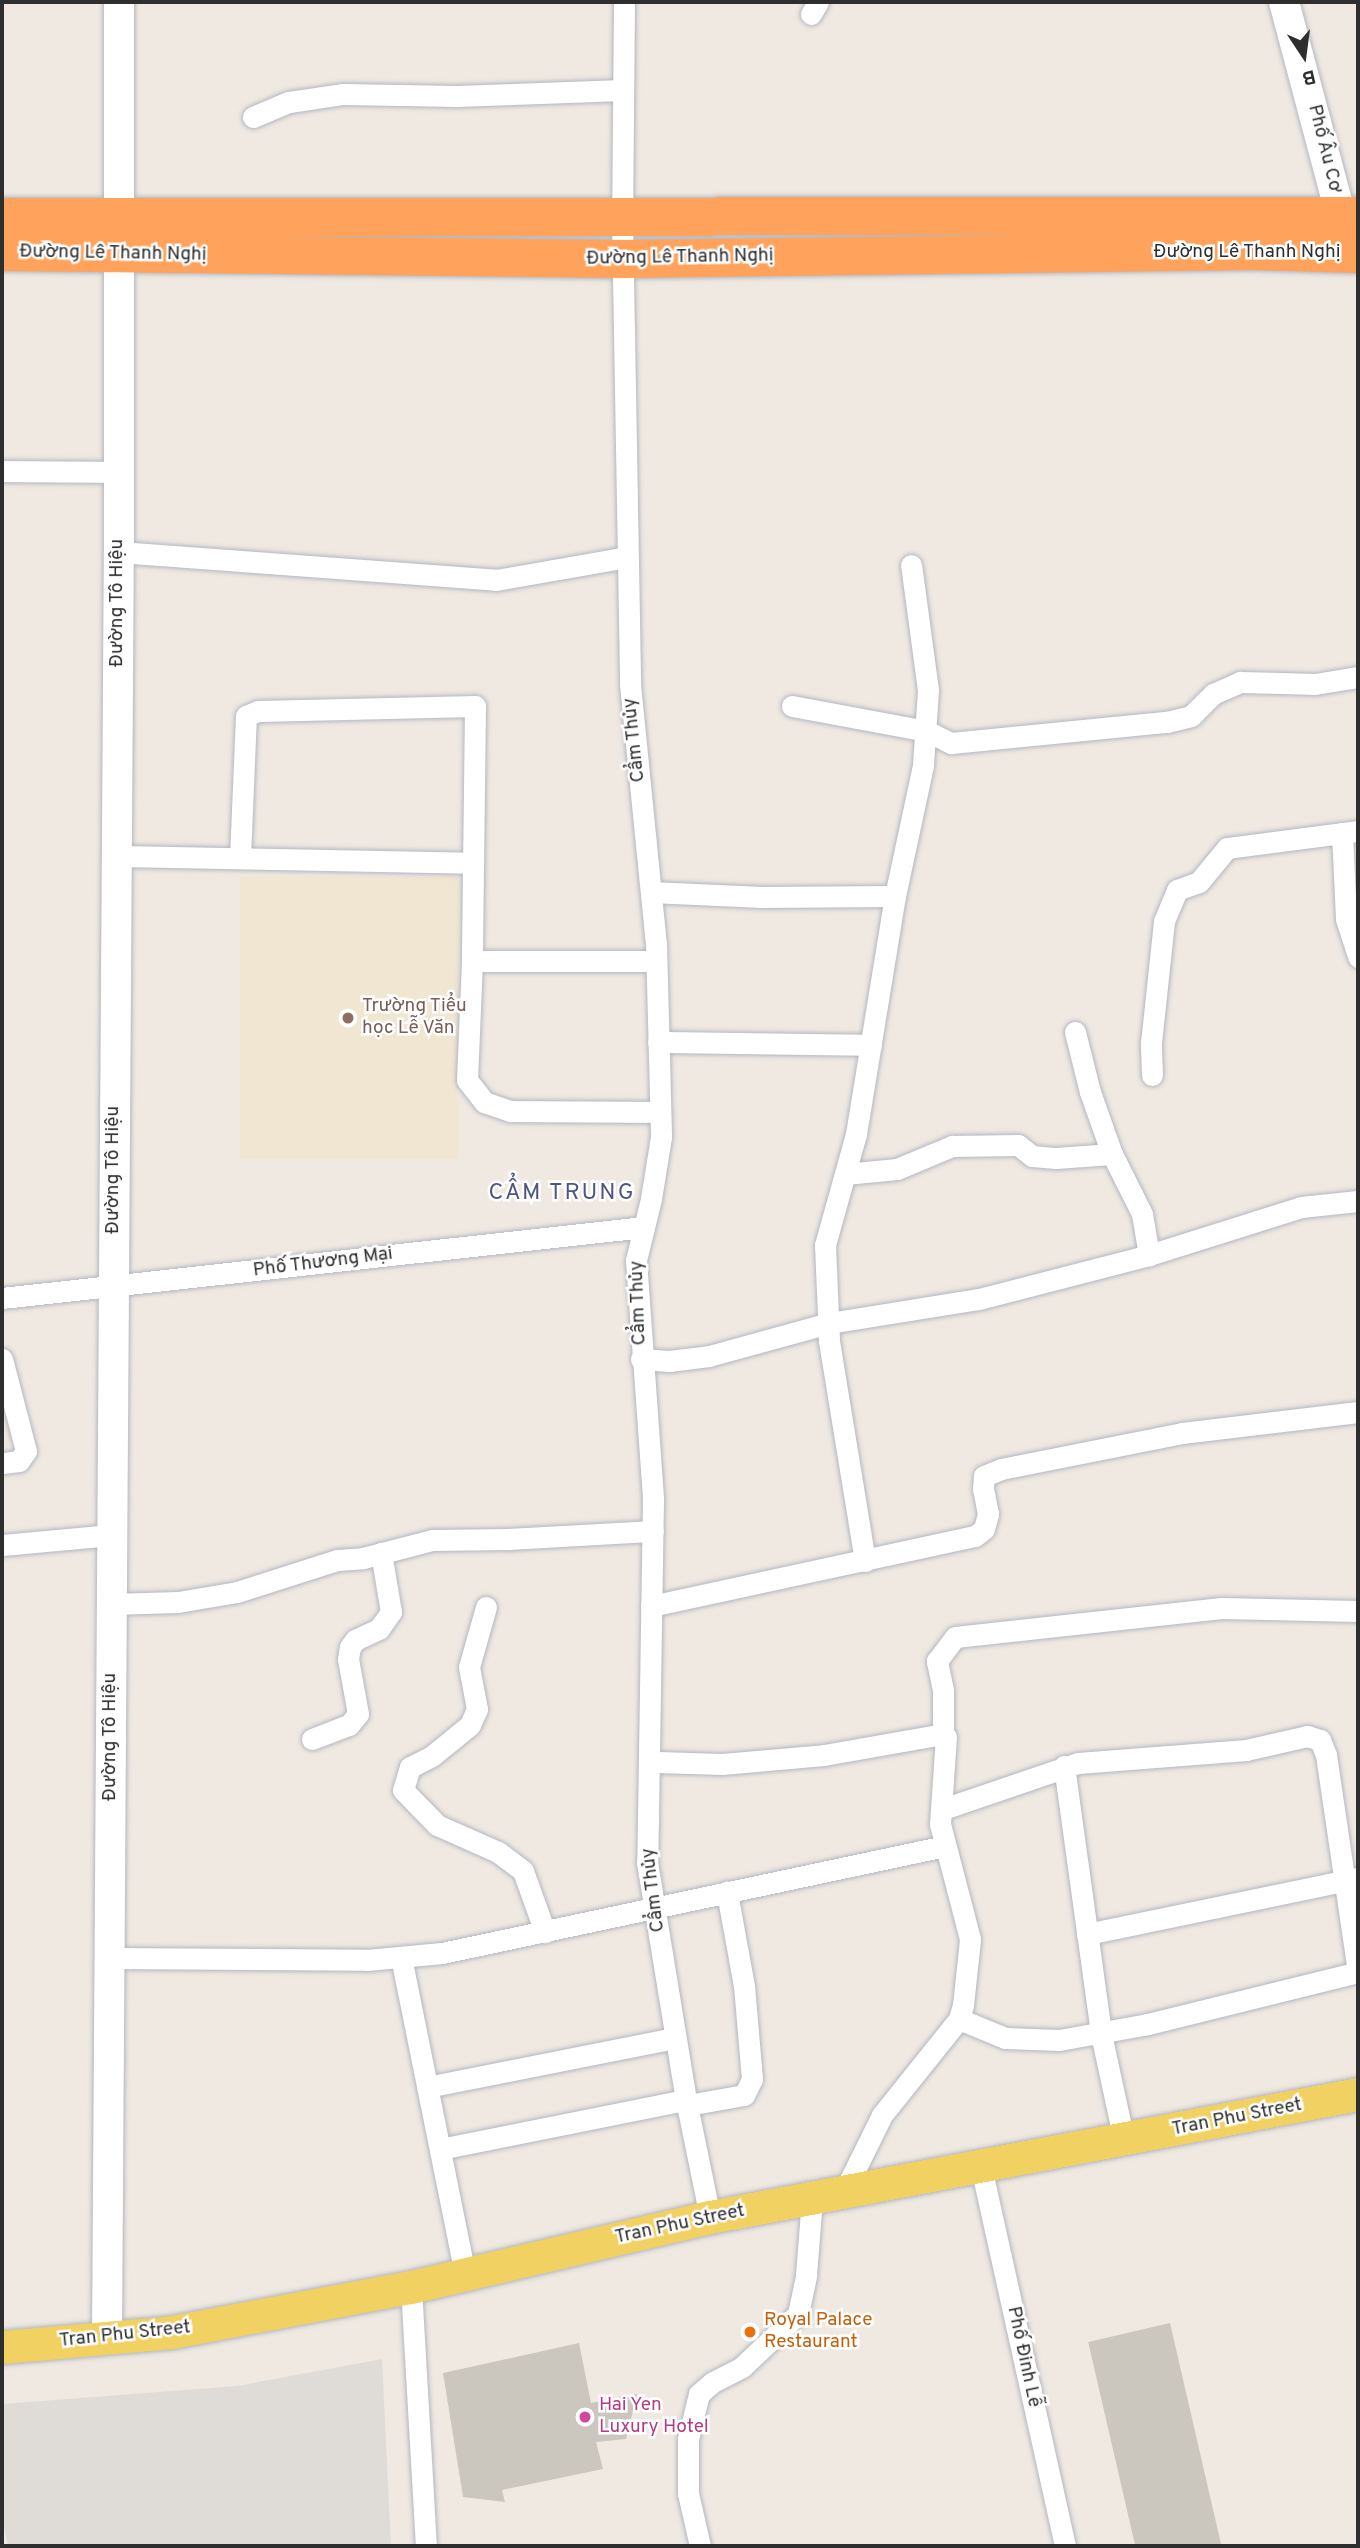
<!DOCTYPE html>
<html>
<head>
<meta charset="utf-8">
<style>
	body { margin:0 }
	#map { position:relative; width:1360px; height:2548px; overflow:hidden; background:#efe9e1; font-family:Overpass,sans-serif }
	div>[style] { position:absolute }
	.education>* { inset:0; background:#f0e6d1; transform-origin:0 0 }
	.plaza>* { inset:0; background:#dfdcd8 }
	.building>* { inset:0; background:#cbc7bf; transform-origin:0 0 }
	.roads { filter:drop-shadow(0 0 2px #b4b7c1) drop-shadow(0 0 2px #b4b7c1) }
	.street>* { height:21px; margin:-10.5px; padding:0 10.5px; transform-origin:10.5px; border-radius:10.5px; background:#fff }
	.secondary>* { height:30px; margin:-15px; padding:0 15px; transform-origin:15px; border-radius:15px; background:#fff }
	.primary>* { height:33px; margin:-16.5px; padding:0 16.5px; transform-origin:16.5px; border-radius:16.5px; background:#f2d163 }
	.highway>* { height:38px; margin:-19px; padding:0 19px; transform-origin:19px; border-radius:19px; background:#ffa35c }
	.dots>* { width:19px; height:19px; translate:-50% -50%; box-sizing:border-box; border:4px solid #fff; border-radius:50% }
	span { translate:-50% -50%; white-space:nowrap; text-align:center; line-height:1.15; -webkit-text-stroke:5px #fff; paint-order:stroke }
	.street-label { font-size:19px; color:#2e2e2e }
	.education-label { font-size:19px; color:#785e54 }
	.left { translate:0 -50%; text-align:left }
	.food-label { font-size:19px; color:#c56008 }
	.hotel-label { font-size:19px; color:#b23c85 }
	.quarter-label { font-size:23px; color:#4d5680; letter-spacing:2px }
	.frame { position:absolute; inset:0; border:4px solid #2e2e2e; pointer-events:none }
	.north { position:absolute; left:1269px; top:21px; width:70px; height:70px; -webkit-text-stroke:5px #fff; paint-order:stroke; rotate:167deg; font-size:19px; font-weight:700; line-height:28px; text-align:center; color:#2e2e2e }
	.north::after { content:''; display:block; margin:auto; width:24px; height:32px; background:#2e2e2e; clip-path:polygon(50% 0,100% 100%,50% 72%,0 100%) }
</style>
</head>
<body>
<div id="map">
	<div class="education">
		<div style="left:240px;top:877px;width:218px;height:282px"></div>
	</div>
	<div class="plaza">
		<div style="clip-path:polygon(382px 2359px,391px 2546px,8px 2546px,2px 2518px,2px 2404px,237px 2386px)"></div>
	</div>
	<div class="building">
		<div style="left:1170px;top:2323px;width:229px;height:84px;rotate:77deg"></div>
		<div style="clip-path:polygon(579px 2343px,591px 2403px,637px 2394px,626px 2439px,596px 2442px,603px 2469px,502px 2490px,505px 2502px,463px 2497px,443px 2373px)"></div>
	</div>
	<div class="roads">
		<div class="street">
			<div style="left:624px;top:2px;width:216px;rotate:90.5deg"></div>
			<div style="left:622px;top:218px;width:466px;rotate:89deg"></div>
			<div style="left:630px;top:684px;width:260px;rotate:84.3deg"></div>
			<div style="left:656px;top:943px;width:194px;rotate:88.5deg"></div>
			<div style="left:661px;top:1137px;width:63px;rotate:99.2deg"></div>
			<div style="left:651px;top:1199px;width:63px;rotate:103.8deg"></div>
			<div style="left:636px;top:1260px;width:240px;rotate:85.9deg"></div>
			<div style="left:653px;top:1499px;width:363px;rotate:90.9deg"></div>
			<div style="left:647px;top:1862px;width:241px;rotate:80.7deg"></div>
			<div style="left:686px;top:2100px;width:119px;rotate:78.4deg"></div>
			<div style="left:811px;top:14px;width:14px;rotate:-60deg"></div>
			<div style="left:253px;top:117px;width:39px;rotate:-23deg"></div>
			<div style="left:289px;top:102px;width:55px;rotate:-8.4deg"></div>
			<div style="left:343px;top:94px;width:114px;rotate:1deg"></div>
			<div style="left:457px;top:96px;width:166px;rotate:-2.1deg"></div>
			<div style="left:2px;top:471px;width:117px;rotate:0.5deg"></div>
			<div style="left:119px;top:552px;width:378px;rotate:4.2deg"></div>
			<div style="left:496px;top:580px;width:134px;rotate:-9.9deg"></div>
			<div style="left:792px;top:706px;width:137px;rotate:10.5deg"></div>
			<div style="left:927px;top:731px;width:27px;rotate:27deg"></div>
			<div style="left:951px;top:743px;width:217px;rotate:-5.6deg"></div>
			<div style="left:1167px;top:722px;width:25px;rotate:-14deg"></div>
			<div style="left:1191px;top:716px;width:31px;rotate:-45deg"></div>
			<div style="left:1213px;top:694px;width:30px;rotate:-24deg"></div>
			<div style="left:1240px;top:682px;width:75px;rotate:1.5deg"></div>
			<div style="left:1315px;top:684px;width:44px;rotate:-9.2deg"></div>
			<div style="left:1342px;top:833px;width:86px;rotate:87.3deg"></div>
			<div style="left:1346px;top:919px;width:40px;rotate:72deg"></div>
			<div style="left:117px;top:856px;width:356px;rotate:1.1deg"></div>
			<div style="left:240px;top:858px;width:142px;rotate:-87.6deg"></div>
			<div style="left:246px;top:716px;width:13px;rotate:-23deg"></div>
			<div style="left:258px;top:711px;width:217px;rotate:-1.3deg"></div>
			<div style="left:475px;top:706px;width:255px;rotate:90.7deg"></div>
			<div style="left:472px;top:961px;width:119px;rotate:92.4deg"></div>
			<div style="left:467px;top:1080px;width:28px;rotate:52deg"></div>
			<div style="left:484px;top:1102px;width:28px;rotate:19deg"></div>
			<div style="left:510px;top:1111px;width:150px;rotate:0.4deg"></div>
			<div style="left:651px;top:892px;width:111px;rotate:2.6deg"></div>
			<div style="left:762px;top:897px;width:133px;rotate:-0.4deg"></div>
			<div style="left:472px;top:961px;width:184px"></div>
			<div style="left:1075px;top:1032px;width:62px;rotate:76deg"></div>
			<div style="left:1090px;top:1092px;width:66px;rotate:70.5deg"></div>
			<div style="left:1112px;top:1154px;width:67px;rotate:63.4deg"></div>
			<div style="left:1142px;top:1214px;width:42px;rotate:80.3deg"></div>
			<div style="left:658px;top:1042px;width:213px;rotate:0.8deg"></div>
			<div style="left:1152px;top:1075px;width:32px;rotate:-92deg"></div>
			<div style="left:1151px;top:1043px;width:123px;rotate:-83.9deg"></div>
			<div style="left:1164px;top:921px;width:34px;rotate:-67deg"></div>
			<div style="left:1177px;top:890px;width:23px;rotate:-20deg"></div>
			<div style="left:1199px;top:882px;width:44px;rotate:-50.5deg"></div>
			<div style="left:1227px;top:848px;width:132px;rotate:-7.4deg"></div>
			<div style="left:845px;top:1174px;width:52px;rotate:-5.5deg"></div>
			<div style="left:897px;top:1169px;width:60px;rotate:-22.7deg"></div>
			<div style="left:952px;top:1146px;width:66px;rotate:-0.9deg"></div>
			<div style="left:1018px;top:1145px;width:18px;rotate:38deg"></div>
			<div style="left:1032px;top:1156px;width:24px;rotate:5deg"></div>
			<div style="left:1056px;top:1158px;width:56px;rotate:-4.1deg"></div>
			<div style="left:2px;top:1298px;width:646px;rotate:-6.31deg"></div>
			<div style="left:2px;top:1359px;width:95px;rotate:75.4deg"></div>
			<div style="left:26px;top:1451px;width:12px;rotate:125deg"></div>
			<div style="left:19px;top:1461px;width:17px;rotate:173deg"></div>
			<div style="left:641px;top:1359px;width:28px;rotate:4deg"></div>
			<div style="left:669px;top:1361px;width:40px;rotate:-7.1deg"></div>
			<div style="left:709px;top:1356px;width:124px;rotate:-15.4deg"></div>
			<div style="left:829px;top:1323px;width:152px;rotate:-9.1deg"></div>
			<div style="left:979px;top:1299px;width:176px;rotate:-14.5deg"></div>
			<div style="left:1149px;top:1255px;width:159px;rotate:-17.5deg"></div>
			<div style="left:1301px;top:1207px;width:57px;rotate:-6deg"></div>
			<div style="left:2px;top:1545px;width:110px;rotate:-5.2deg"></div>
			<div style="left:865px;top:1561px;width:224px;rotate:-99.3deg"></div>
			<div style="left:829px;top:1340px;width:95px;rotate:-92.4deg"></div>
			<div style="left:825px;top:1245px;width:115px;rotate:-74.4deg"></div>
			<div style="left:856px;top:1134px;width:241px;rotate:-80.7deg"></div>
			<div style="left:895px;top:896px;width:134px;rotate:-77.9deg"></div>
			<div style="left:923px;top:765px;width:75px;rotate:-86.2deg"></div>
			<div style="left:928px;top:690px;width:126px;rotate:-97.7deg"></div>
			<div style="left:111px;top:1604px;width:67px;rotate:-1.7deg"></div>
			<div style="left:178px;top:1602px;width:60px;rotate:-9.6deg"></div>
			<div style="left:237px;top:1592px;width:105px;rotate:-17.7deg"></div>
			<div style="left:337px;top:1560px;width:26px;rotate:-4deg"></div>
			<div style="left:363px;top:1558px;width:71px;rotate:-14.6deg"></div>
			<div style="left:432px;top:1540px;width:77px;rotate:-0.7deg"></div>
			<div style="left:509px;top:1539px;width:144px;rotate:-3.2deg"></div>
			<div style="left:651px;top:1606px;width:331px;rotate:-12.2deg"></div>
			<div style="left:975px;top:1536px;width:11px;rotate:-38deg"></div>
			<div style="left:984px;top:1529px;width:16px;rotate:-75deg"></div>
			<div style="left:988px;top:1514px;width:25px;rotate:-101deg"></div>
			<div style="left:983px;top:1489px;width:13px;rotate:-86deg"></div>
			<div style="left:984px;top:1476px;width:18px;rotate:-22deg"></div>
			<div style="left:1001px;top:1469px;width:185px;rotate:-11.2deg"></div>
			<div style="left:1182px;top:1433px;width:177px;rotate:-6.8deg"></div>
			<div style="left:486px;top:1607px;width:62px;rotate:105.8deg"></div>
			<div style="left:469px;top:1667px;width:43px;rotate:79.2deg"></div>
			<div style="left:477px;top:1709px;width:17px;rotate:114deg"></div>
			<div style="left:470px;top:1725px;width:49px;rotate:140.8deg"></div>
			<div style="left:432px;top:1756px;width:25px;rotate:153deg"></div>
			<div style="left:410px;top:1767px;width:24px;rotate:107deg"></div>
			<div style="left:403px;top:1790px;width:49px;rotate:45.8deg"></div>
			<div style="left:437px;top:1825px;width:67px;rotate:23.9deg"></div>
			<div style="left:498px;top:1852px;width:31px;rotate:37deg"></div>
			<div style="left:523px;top:1871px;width:65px;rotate:70.2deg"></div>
			<div style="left:312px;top:1739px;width:40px;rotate:-21deg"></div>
			<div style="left:349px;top:1725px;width:14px;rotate:-51deg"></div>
			<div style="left:358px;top:1714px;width:56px;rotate:-100.3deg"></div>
			<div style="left:348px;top:1659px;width:12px;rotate:-81deg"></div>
			<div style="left:350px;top:1647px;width:9px;rotate:-54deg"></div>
			<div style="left:355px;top:1640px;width:26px;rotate:-25deg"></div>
			<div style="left:379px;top:1629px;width:21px;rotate:-55deg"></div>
			<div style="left:391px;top:1612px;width:60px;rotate:-99.6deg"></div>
			<div style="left:649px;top:1758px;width:9px;rotate:27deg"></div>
			<div style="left:657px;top:1762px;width:65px;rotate:1.8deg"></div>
			<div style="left:722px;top:1764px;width:102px;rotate:-5deg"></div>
			<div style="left:824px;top:1755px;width:121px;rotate:-10deg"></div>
			<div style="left:1064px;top:1766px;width:271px;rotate:82.1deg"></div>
			<div style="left:1101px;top:2034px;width:108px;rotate:77.8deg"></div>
			<div style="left:943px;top:1809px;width:143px;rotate:-18.8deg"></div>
			<div style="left:1078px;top:1763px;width:169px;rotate:-4.4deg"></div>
			<div style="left:1246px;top:1750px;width:63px;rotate:-12.9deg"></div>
			<div style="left:1307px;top:1736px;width:14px;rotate:17deg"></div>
			<div style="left:1320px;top:1740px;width:16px;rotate:68deg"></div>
			<div style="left:1326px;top:1755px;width:219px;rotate:81.6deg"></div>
			<div style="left:1087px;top:1934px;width:277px;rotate:-11.7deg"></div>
			<div style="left:401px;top:1957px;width:324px;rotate:78.6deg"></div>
			<div style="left:110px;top:1958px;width:257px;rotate:0.4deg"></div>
			<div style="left:367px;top:1960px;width:75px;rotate:-5.3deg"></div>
			<div style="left:442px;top:1953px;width:514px;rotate:-12.01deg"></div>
			<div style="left:959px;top:2019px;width:50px;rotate:22.4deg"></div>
			<div style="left:1005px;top:2038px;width:54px;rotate:2.1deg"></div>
			<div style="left:1059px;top:2040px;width:90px;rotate:-10.2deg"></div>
			<div style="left:1148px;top:2024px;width:216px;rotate:-13.9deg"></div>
			<div style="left:427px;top:2087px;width:253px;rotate:-11.2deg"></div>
			<div style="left:688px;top:2105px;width:57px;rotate:-10.1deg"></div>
			<div style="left:744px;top:2095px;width:18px;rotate:-63deg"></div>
			<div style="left:752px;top:2079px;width:93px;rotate:-94.9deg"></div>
			<div style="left:744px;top:1986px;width:96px;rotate:-100.3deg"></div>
			<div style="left:440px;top:2149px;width:251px;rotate:-11.3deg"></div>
			<div style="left:981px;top:2167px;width:388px;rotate:77.5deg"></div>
			<div style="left:843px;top:2194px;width:88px;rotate:-63.7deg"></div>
			<div style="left:882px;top:2115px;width:123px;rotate:-51.3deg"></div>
			<div style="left:959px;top:2019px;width:15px;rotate:-74deg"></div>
			<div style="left:963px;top:2005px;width:66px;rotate:-83.9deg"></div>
			<div style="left:970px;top:1939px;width:119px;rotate:-104.6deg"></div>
			<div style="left:940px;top:1824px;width:87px;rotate:-86.1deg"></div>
			<div style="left:946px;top:1737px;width:4px;rotate:-135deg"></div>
			<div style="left:943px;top:1734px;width:44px;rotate:-90deg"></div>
			<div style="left:943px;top:1690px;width:30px;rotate:-102deg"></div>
			<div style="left:937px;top:1661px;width:30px;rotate:-53deg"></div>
			<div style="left:955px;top:1637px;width:268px;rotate:-6.2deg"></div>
			<div style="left:1221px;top:1608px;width:137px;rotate:1.3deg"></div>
			<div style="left:411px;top:2287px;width:259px;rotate:86.7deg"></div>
			<div style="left:700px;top:2546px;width:54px;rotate:-102.8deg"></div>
			<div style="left:688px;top:2493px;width:54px;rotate:-90deg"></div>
			<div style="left:688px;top:2439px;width:46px;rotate:-76.3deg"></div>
			<div style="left:699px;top:2394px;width:18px;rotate:-41deg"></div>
			<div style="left:713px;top:2382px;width:33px;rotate:-27deg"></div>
			<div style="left:742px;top:2367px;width:77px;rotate:-43.4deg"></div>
			<div style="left:798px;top:2314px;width:40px;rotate:-78deg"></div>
			<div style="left:806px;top:2275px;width:76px;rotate:-85.5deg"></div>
		</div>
		<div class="secondary">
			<div style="left:1284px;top:2px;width:221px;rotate:75.1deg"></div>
			<div style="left:107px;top:2338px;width:1786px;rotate:-89.62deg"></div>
			<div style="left:119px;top:552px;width:550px;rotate:-90deg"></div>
		</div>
		<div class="primary">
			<div style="left:2px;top:2347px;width:171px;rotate:-5deg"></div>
			<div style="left:172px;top:2332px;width:243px;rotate:-10.7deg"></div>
			<div style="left:411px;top:2287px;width:307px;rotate:-13.2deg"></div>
			<div style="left:710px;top:2217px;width:660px;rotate:-10.75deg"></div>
		</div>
		<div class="highway">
			<div style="left:2px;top:217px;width:1356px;rotate:-0.04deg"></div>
			<div style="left:2px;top:252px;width:621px;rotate:0.65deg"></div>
			<div style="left:623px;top:259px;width:630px;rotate:-0.73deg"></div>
			<div style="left:1253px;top:251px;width:105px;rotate:1.6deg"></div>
		</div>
	</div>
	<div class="dots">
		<div style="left:348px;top:1018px;background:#8d6e63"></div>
		<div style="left:750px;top:2332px;background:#e8710a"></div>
		<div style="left:585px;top:2417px;background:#d1479c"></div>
	</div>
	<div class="street-label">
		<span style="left:1324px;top:149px;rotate:76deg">Phố Âu Cơ</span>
		<span style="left:1247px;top:253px">Đường Lê Thanh Nghị</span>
		<span style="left:113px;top:254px;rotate:1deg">Đường Lê Thanh Nghị</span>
		<span style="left:680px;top:258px;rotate:-1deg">Đường Lê Thanh Nghị</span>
		<span style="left:118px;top:603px;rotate:-90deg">Đường Tô Hiệu</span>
		<span style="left:635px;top:740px;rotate:-96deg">Cẩm Thủy</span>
		<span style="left:114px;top:1170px;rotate:-90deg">Đường Tô Hiệu</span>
		<span style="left:323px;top:1263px;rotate:-7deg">Phố Thương Mại</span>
		<span style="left:639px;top:1303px;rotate:-92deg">Cẩm Thủy</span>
		<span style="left:111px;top:1737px;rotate:-90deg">Đường Tô Hiệu</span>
		<span style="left:654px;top:1890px;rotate:-97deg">Cẩm Thủy</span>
		<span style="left:1237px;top:2118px;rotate:-11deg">Tran Phu Street</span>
		<span style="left:680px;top:2225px;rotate:-12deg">Tran Phu Street</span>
		<span style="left:125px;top:2335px;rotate:-6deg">Tran Phu Street</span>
		<span style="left:1023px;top:2357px;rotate:78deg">Phố Đinh Lễ</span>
	</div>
	<div class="education-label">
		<span class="left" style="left:362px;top:1018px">Trường Tiểu<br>học Lễ Văn</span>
	</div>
	<div class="food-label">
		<span class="left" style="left:764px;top:2332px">Royal Palace<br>Restaurant</span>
	</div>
	<div class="hotel-label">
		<span class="left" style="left:599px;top:2417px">Hai Yen<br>Luxury Hotel</span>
	</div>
	<div class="quarter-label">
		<span style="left:562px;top:1194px">CẨM TRUNG</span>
	</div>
	<div class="frame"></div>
	<div class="north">B</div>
</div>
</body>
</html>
